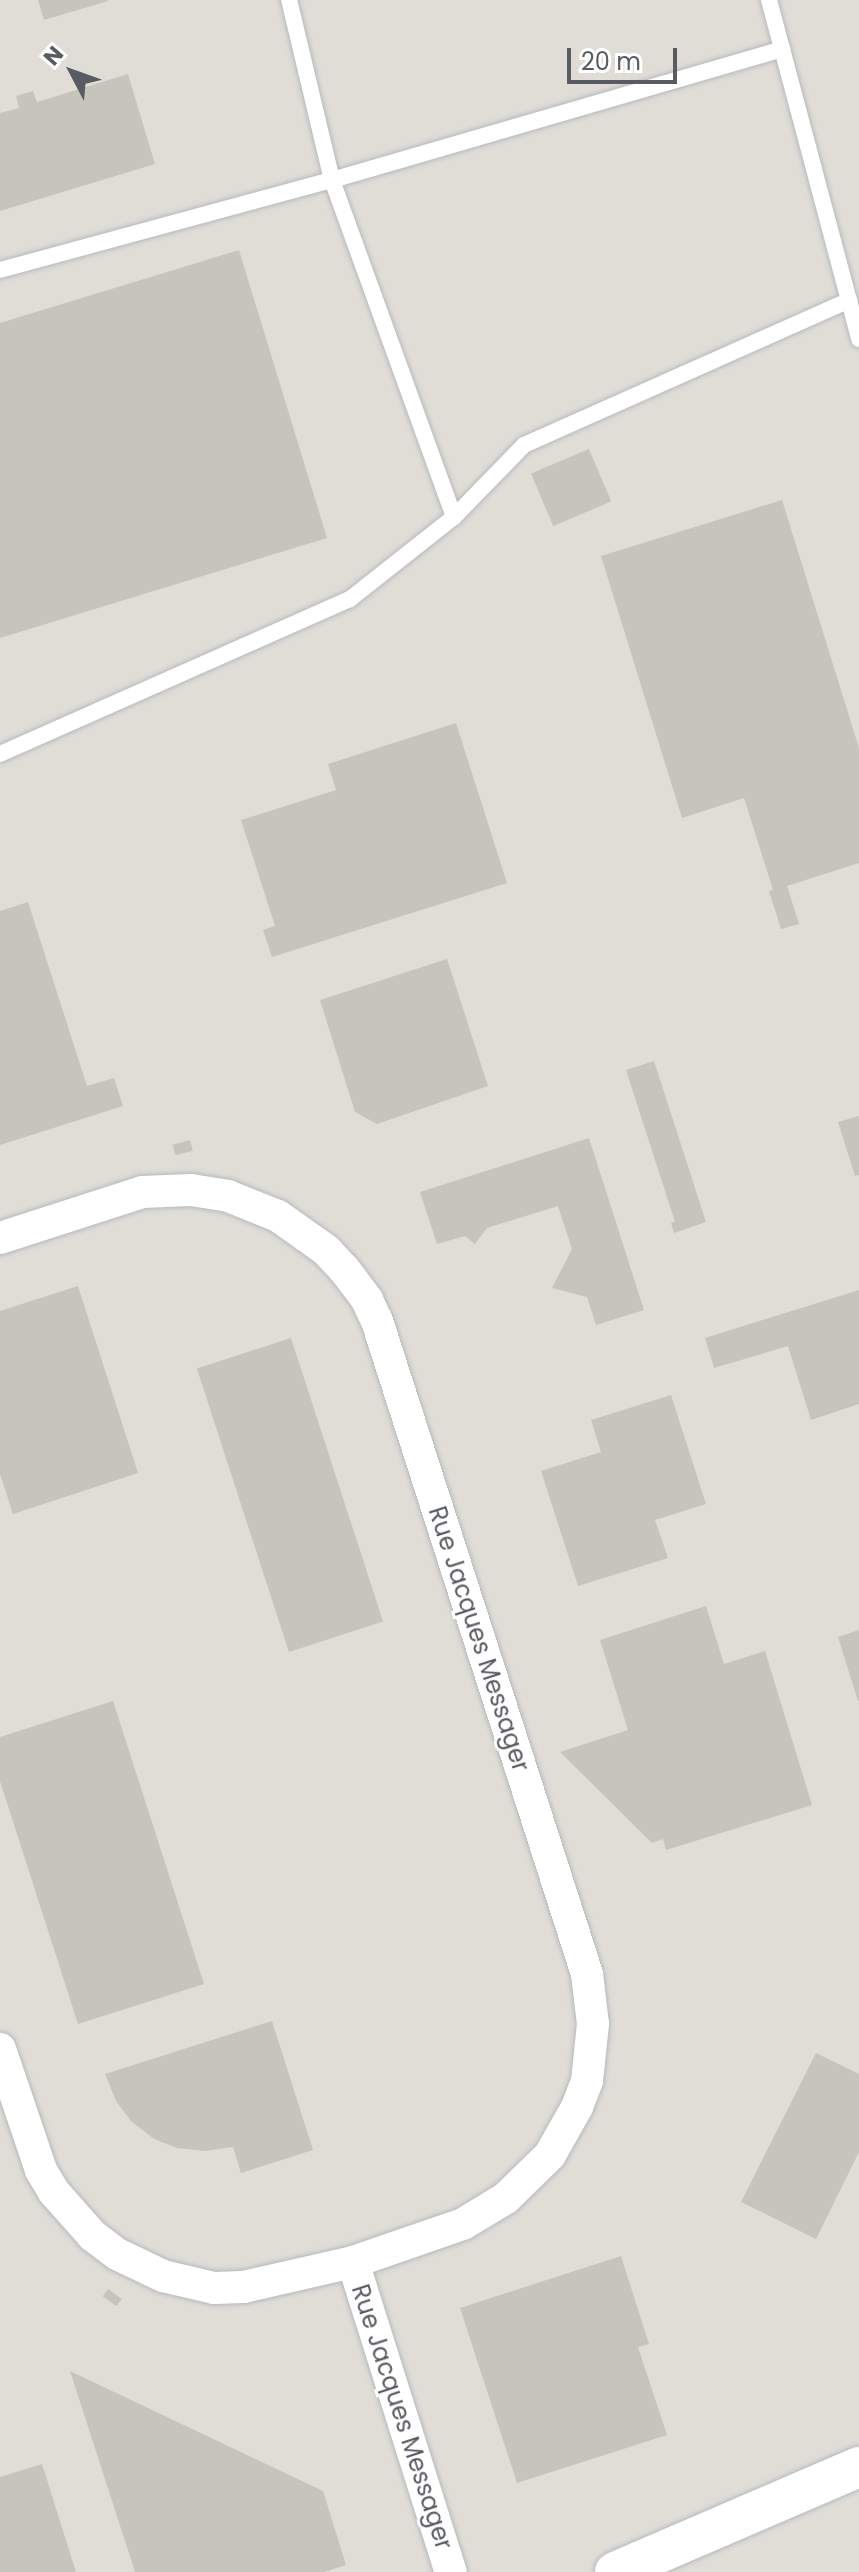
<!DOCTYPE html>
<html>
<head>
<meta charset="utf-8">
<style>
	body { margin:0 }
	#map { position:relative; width:859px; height:2572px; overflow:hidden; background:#eceade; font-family:Poppins,sans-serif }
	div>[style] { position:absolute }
	.industrial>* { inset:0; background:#dfddd6; transform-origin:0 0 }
	.building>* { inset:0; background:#c7c4bb; transform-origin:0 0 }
	.roads { filter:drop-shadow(0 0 2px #b7b9bf) drop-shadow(0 0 2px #b7b9bf) }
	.service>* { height:16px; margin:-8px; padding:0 8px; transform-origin:8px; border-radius:8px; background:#fff }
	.minor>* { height:32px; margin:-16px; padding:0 16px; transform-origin:16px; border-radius:16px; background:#fff }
	.tertiary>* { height:40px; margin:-20px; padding:0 20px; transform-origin:20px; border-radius:20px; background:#fff }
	span { translate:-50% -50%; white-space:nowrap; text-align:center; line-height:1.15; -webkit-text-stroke:6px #fff; paint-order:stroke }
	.street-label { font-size:24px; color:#585b61 }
	.north { position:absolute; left:32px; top:32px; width:80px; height:80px; -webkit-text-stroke:6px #fff; paint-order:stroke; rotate:311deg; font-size:22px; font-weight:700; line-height:32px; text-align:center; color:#585b61 }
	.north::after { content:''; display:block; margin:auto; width:28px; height:36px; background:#585b61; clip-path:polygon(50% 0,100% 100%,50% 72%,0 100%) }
	.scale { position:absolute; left:567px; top:48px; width:110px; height:36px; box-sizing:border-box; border:4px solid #585b61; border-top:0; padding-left:10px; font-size:24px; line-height:28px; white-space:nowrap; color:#585b61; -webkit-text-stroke:6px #fff; paint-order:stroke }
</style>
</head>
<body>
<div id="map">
	<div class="industrial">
		<div style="left:0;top:0;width:859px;height:2572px"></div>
	</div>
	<div class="building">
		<div style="clip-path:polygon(38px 0,108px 0,108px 1px,44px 20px)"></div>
		<div style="clip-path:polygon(128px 74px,155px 164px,0 211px,0 113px,19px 108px,16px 96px,33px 91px,37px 102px)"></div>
		<div style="clip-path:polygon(239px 250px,327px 538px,0 638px,0 323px)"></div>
		<div style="left:589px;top:449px;width:57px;height:63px;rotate:67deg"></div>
		<div style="clip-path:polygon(782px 500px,859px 748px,859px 863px,787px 886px,799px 924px,781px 929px,769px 891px,773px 890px,744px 798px,682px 818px,601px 556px)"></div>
		<div style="clip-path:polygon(456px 723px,507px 883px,272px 957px,263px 930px,275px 926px,241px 820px,336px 790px,328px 764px)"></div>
		<div style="clip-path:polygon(28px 902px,87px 1086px,114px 1078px,123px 1106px,0 1145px,0 911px)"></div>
		<div style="clip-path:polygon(447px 959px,488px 1086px,377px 1124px,355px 1112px,320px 1000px)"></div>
		<div style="clip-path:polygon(654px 1061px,706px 1222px,674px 1233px,671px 1223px,675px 1222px,626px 1070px)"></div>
		<div style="clip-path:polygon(859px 1116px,859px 1175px,855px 1176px,838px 1122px)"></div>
		<div style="clip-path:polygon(589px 1138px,644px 1310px,596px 1325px,587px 1297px,552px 1288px,572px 1249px,558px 1206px,487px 1228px,475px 1244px,465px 1236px,437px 1244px,420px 1192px)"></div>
		<div style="left:190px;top:1140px;width:11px;height:18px;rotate:75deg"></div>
		<div style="clip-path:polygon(78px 1286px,138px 1473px,13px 1514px,0 1474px,0 1311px)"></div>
		<div style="clip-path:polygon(859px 1290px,859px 1404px,811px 1420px,788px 1346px,714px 1368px,705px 1338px)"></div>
		<div style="left:291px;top:1338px;width:298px;height:99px;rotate:72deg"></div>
		<div style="clip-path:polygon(671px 1395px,706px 1504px,655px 1520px,668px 1558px,578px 1586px,541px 1471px,601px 1452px,591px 1420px)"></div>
		<div style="clip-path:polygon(706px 1606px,724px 1664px,765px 1651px,812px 1805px,666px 1850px,663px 1839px,652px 1843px,560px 1752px,628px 1730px,600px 1640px)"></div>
		<div style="clip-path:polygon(859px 1630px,859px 1701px,858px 1701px,838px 1637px)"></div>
		<div style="clip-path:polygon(113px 1701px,204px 1984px,78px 2024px,0 1781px,0 1737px)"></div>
		<div style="clip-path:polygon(272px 2021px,313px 2150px,241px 2173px,233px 2147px,205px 2151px,177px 2148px,154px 2139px,131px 2121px,116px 2101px,105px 2074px)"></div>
		<div style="clip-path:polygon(816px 2053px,859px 2074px,859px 2152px,816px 2239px,741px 2202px)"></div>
		<div style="clip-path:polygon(621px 2256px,649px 2344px,638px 2347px,667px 2435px,517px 2483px,460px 2308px)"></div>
		<div style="left:108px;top:2289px;width:17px;height:9px;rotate:36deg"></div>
		<div style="clip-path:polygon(70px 2371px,323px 2491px,346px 2565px,324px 2572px,135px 2572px)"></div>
		<div style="clip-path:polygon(42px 2464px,76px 2572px,0 2572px,0 2477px)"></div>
	</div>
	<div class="roads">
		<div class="service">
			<div style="left:769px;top:0;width:351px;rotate:75.1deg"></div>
			<div style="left:0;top:270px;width:344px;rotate:-15.2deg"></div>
			<div style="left:332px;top:180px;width:185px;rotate:-103.4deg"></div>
			<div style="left:454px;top:517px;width:358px;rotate:-109.9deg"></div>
			<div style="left:332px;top:180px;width:469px;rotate:-16.2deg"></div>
			<div style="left:0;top:754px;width:383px;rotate:-23.9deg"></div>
			<div style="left:350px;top:599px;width:132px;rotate:-38.3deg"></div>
			<div style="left:454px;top:517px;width:100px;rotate:-45.8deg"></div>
			<div style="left:524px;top:445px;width:356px;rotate:-24deg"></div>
		</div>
		<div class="minor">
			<div style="left:0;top:1238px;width:149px;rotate:-17.9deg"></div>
			<div style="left:142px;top:1192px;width:49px;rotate:-2.3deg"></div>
			<div style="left:191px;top:1190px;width:37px;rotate:9deg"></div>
			<div style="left:228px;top:1196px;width:54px;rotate:21.8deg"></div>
			<div style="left:278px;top:1216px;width:59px;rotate:35.3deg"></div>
			<div style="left:326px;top:1250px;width:26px;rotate:47deg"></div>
			<div style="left:344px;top:1269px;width:39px;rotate:53deg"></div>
			<div style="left:367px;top:1300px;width:23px;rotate:65deg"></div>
			<div style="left:377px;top:1321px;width:686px;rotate:72.17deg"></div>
			<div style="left:587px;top:1974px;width:50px;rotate:83.2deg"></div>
			<div style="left:593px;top:2024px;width:57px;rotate:96deg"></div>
			<div style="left:587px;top:2081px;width:28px;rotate:111deg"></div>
			<div style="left:577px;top:2107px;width:55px;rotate:119.4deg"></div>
			<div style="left:550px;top:2155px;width:62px;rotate:135.7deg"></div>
			<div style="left:506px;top:2198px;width:50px;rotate:148.8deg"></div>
			<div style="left:463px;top:2224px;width:116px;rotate:160.9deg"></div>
			<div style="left:353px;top:2262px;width:113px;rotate:167.2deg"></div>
			<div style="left:243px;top:2287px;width:29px;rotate:178deg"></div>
			<div style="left:214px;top:2288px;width:52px;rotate:-166.8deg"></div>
			<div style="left:163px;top:2276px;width:51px;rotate:-154.4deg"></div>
			<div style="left:117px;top:2254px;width:30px;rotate:-143deg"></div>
			<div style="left:93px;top:2236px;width:59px;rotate:-131.6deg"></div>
			<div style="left:54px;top:2192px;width:26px;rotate:-121deg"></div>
			<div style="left:41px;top:2170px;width:128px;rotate:-108.7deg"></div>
			<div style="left:353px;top:2262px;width:325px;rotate:72.5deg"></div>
		</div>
		<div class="tertiary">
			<div style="left:615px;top:2572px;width:266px;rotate:-23.3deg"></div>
		</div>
	</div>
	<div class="street-label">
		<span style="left:479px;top:1639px;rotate:72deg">Rue Jacques Messager</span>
		<span style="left:402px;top:2417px;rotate:72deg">Rue Jacques Messager</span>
	</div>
	<div class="north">N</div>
	<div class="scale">20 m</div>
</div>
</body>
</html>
